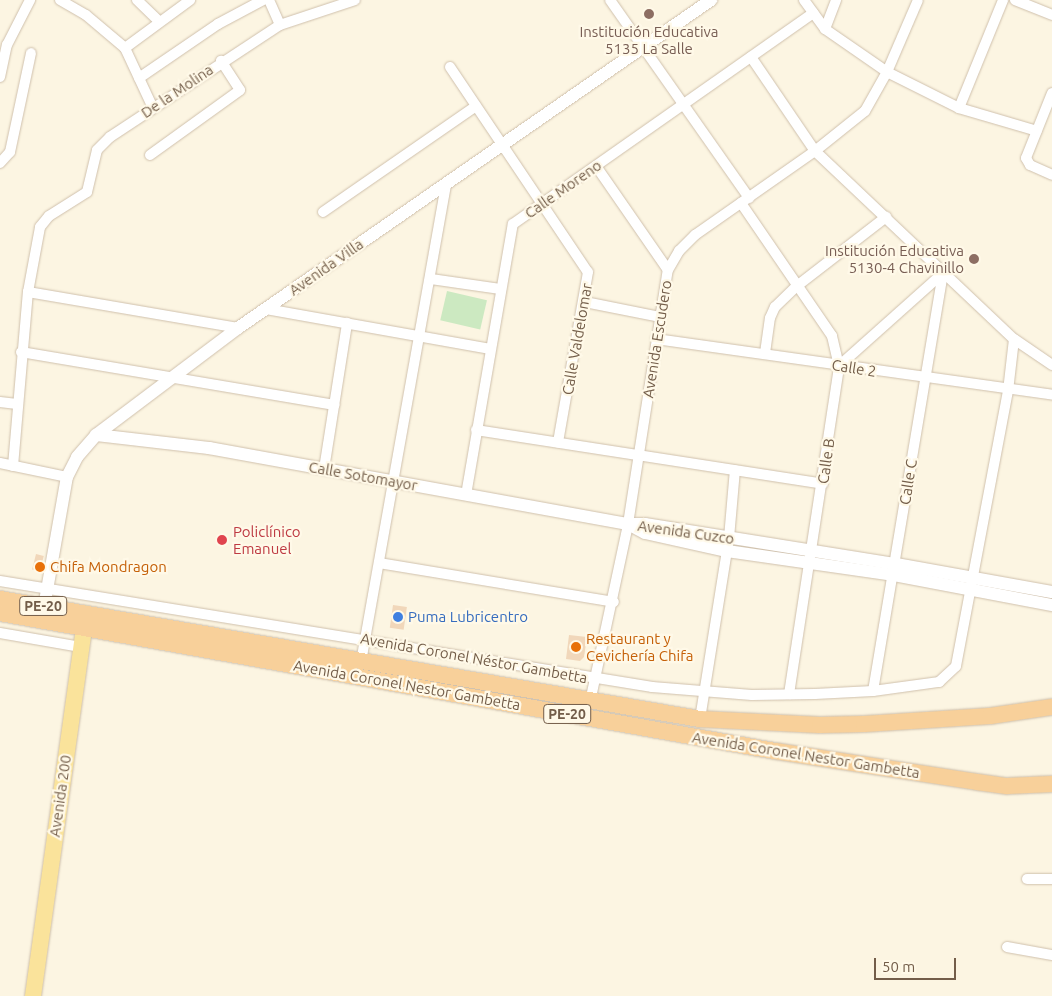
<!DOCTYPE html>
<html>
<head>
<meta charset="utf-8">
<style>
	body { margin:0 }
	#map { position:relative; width:1052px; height:996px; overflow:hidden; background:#fcf5e2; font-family:Ubuntu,sans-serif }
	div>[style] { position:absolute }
	.green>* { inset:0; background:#cce9c1; transform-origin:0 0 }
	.building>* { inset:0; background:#f1d7ba; transform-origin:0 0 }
	.roads { filter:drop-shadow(0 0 1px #cfc0ac) drop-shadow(0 0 1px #cfc0ac) }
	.minor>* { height:10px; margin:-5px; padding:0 5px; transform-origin:5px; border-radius:5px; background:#fff }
	.tertiary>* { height:12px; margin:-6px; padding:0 6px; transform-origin:6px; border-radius:6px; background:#fff }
	.primary>* { height:16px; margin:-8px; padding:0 8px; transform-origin:8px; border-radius:8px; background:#fae39b }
	.trunk>* { height:16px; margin:-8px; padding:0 8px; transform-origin:8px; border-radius:8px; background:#f8d09a }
	.dots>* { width:14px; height:14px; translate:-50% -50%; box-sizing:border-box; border:2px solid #fff9e8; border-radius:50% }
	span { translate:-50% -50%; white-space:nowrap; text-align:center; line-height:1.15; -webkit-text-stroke:4.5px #fff9e8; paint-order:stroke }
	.shield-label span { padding:1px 4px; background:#fff9e8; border:1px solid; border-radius:4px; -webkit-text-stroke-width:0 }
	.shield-label { font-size:14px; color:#735d49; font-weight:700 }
	.education-label { font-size:15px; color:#785e54 }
	.right { translate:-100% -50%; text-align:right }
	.street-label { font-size:15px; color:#735d49 }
	.health-label { font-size:15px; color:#be3a42 }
	.left { translate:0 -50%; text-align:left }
	.food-label { font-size:15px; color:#c56008 }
	.shop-label { font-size:15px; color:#366cbe }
	.scale { position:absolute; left:874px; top:958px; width:82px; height:22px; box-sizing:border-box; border:2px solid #735d49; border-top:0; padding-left:6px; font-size:15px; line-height:18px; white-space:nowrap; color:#735d49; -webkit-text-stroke:4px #fff9e8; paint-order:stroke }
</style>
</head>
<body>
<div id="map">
	<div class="green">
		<div style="left:447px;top:291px;width:41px;height:30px;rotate:13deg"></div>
	</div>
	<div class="building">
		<div style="left:36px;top:554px;width:8px;height:16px;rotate:14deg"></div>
		<div style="left:393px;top:605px;width:14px;height:23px;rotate:8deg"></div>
		<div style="clip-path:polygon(569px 635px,587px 637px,584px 657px,580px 661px,566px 659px)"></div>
	</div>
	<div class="roads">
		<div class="minor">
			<div style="left:60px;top:0;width:30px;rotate:30deg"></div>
			<div style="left:86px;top:15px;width:51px;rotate:40.2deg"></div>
			<div style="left:125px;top:48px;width:64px;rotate:65deg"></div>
			<div style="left:137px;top:0;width:30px;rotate:44deg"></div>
			<div style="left:269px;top:0;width:27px;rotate:66deg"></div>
			<div style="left:610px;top:0;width:242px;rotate:54.9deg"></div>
			<div style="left:804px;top:0;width:36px;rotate:54deg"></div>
			<div style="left:825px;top:29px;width:75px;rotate:34.7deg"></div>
			<div style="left:887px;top:72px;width:80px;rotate:26.6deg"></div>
			<div style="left:959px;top:108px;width:81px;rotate:16.4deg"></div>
			<div style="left:1015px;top:0;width:40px;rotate:22deg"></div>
			<div style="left:825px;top:29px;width:31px;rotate:-69deg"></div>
			<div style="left:125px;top:48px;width:81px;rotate:-36.4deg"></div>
			<div style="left:751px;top:57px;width:114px;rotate:55.8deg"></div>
			<div style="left:815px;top:151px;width:274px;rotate:43.4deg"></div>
			<div style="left:1014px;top:339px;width:46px;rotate:34.4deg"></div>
			<div style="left:450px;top:67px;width:247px;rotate:56.1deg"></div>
			<div style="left:588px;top:272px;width:173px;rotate:100deg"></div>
			<div style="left:0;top:77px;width:33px;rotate:-78deg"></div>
			<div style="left:7px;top:45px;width:51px;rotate:-62.9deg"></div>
			<div style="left:139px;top:78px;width:96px;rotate:-34.4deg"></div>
			<div style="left:218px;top:24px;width:51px;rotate:-28.1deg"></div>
			<div style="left:1052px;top:93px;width:70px;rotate:111.8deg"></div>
			<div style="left:1026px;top:158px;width:8px;rotate:60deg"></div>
			<div style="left:1030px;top:165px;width:24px;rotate:24deg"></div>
			<div style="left:959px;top:108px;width:117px;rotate:-67.8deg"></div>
			<div style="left:150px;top:155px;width:111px;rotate:-35.8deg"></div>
			<div style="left:240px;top:90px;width:35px;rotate:-123deg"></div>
			<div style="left:0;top:163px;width:15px;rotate:-48deg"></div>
			<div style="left:10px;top:152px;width:101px;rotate:-78deg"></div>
			<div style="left:596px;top:166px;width:126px;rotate:55.3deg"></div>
			<div style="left:741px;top:203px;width:161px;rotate:55.6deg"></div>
			<div style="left:832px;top:336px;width:31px;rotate:77deg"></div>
			<div style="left:323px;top:212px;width:186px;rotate:-34.7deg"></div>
			<div style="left:431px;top:279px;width:70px;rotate:8.2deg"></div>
			<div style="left:28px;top:292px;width:213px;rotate:9.7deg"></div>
			<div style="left:585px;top:302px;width:76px;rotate:11.3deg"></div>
			<div style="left:266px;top:309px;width:228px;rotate:10.1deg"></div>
			<div style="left:656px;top:339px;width:400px;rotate:8deg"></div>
			<div style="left:21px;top:352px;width:318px;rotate:9.6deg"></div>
			<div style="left:765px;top:353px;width:35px;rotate:-82deg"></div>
			<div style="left:770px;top:318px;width:12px;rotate:-66deg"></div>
			<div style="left:775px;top:307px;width:30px;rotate:-44deg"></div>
			<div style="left:797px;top:286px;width:113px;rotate:-37.8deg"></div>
			<div style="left:0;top:402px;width:17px;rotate:7deg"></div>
			<div style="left:476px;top:430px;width:351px;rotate:8.8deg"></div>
			<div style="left:0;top:463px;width:68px;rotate:11.8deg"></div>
			<div style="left:13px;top:466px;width:175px;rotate:-85.1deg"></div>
			<div style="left:28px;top:292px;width:66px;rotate:-79.5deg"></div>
			<div style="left:40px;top:227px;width:14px;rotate:-51deg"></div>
			<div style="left:49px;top:216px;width:45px;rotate:-32.3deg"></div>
			<div style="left:87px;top:192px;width:43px;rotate:-76.6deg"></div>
			<div style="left:97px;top:150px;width:18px;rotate:-45deg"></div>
			<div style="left:110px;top:137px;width:204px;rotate:-33.4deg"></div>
			<div style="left:280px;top:25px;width:79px;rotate:-18.4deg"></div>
			<div style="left:324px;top:469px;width:148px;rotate:-81deg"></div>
			<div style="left:466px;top:495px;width:275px;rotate:-80.2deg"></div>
			<div style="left:513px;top:224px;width:367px;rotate:-35.1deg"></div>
			<div style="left:379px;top:563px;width:238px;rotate:9.4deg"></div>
			<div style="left:0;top:581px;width:661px;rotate:9.23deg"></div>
			<div style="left:652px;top:687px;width:100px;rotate:4.6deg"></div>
			<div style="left:752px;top:695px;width:63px;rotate:-0.9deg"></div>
			<div style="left:815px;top:694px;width:58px;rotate:-3deg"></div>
			<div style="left:873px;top:691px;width:67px;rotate:-7.8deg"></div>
			<div style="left:939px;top:682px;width:23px;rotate:-43deg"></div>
			<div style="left:956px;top:666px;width:280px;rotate:-79.3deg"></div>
			<div style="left:1008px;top:391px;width:52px;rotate:-83.4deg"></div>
			<div style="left:0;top:633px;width:82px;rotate:9.8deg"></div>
			<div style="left:361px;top:662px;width:485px;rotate:-79.9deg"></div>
			<div style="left:873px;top:691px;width:424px;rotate:-80.5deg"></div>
			<div style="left:789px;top:694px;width:332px;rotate:-81.3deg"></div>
			<div style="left:839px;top:366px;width:140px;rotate:-41.8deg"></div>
			<div style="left:590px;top:702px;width:182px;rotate:-77.9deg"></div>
			<div style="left:628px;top:524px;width:257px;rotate:-81.1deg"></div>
			<div style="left:668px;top:270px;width:22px;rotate:-60deg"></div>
			<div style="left:679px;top:251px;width:23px;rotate:-45deg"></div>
			<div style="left:695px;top:235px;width:146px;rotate:-35deg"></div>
			<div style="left:815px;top:151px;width:64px;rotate:-38.7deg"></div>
			<div style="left:865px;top:111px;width:45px;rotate:-60.6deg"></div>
			<div style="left:887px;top:72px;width:78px;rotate:-66.7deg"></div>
			<div style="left:700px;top:719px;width:183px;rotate:-80.9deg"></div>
			<div style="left:729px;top:538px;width:68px;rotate:-85deg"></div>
			<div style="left:1027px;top:879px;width:25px"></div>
			<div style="left:1007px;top:947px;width:46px;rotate:10.1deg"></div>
		</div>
		<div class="tertiary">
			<div style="left:96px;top:435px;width:114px;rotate:6.6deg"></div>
			<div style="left:209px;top:448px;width:426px;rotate:10.3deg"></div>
			<div style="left:628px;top:524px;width:17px"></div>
			<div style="left:645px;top:524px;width:254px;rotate:9.1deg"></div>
			<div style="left:896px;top:564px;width:158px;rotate:10.2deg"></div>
			<div style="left:628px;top:524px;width:19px;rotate:28deg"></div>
			<div style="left:645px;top:533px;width:84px;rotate:12.4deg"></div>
			<div style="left:727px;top:551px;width:169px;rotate:8.2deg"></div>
			<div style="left:894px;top:575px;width:161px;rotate:10.8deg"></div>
			<div style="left:44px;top:607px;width:132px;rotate:-80deg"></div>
			<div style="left:67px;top:477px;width:22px;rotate:-63deg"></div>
			<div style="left:77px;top:457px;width:29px;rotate:-49deg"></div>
			<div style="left:96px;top:435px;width:178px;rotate:-37deg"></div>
			<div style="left:238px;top:328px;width:576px;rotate:-34.74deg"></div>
		</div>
		<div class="primary">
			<div style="left:33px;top:996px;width:386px;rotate:-82.1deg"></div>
		</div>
		<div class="trunk">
			<div style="left:0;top:599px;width:710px;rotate:9.73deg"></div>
			<div style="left:700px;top:719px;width:120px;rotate:2.9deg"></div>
			<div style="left:820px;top:725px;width:44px;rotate:-1.3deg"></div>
			<div style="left:864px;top:724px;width:126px;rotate:-3.6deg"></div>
			<div style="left:990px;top:716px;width:63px;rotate:-8.3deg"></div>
			<div style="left:0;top:613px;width:787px;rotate:10.1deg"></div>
			<div style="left:775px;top:751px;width:204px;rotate:8.7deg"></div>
			<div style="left:977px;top:782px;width:30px;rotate:8deg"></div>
			<div style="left:1007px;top:786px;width:45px;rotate:-2.5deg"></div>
		</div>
	</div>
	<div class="dots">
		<div style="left:649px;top:14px;background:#8d6e63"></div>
		<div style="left:974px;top:259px;background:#8d6e63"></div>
		<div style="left:222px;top:540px;background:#e0444e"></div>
		<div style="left:40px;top:567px;background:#e8710a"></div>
		<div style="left:398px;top:617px;background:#3f7fe0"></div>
		<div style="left:576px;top:647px;background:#e8710a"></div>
	</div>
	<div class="shield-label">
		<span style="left:43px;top:606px">PE-20</span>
		<span style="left:567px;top:714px">PE-20</span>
	</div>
	<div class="education-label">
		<span style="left:649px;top:40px">Institución Educativa<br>5135 La Salle</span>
		<span class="right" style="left:964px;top:259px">Institución Educativa<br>5130-4 Chavinillo</span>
	</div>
	<div class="street-label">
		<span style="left:177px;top:91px;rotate:-34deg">De la Molina</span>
		<span style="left:563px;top:189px;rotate:-35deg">Calle Moreno</span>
		<span style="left:326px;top:267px;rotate:-35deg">Avenida Villa</span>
		<span style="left:577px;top:339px;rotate:-80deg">Calle Valdelomar</span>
		<span style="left:657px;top:339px;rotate:-81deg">Avenida Escudero</span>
		<span style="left:854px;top:368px;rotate:9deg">Calle 2</span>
		<span style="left:826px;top:461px;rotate:-82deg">Calle B</span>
		<span style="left:363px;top:476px;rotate:10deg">Calle Sotomayor</span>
		<span style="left:908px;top:482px;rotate:-81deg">Calle C</span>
		<span style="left:686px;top:532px;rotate:8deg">Avenida Cuzco</span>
		<span style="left:474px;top:658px;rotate:10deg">Avenida Coronel Néstor Gambetta</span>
		<span style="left:407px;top:685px;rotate:10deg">Avenida Coronel Nestor Gambetta</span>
		<span style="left:806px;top:755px;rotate:9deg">Avenida Coronel Nestor Gambetta</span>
		<span style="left:60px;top:796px;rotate:-82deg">Avenida 200</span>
	</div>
	<div class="health-label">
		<span class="left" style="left:233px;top:540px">Policlínico<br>Emanuel</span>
	</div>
	<div class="food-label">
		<span class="left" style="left:50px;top:567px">Chifa Mondragon</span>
		<span class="left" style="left:586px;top:647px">Restaurant y<br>Cevichería Chifa</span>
	</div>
	<div class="shop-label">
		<span class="left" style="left:408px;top:617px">Puma Lubricentro</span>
	</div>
	<div class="scale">50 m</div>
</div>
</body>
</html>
